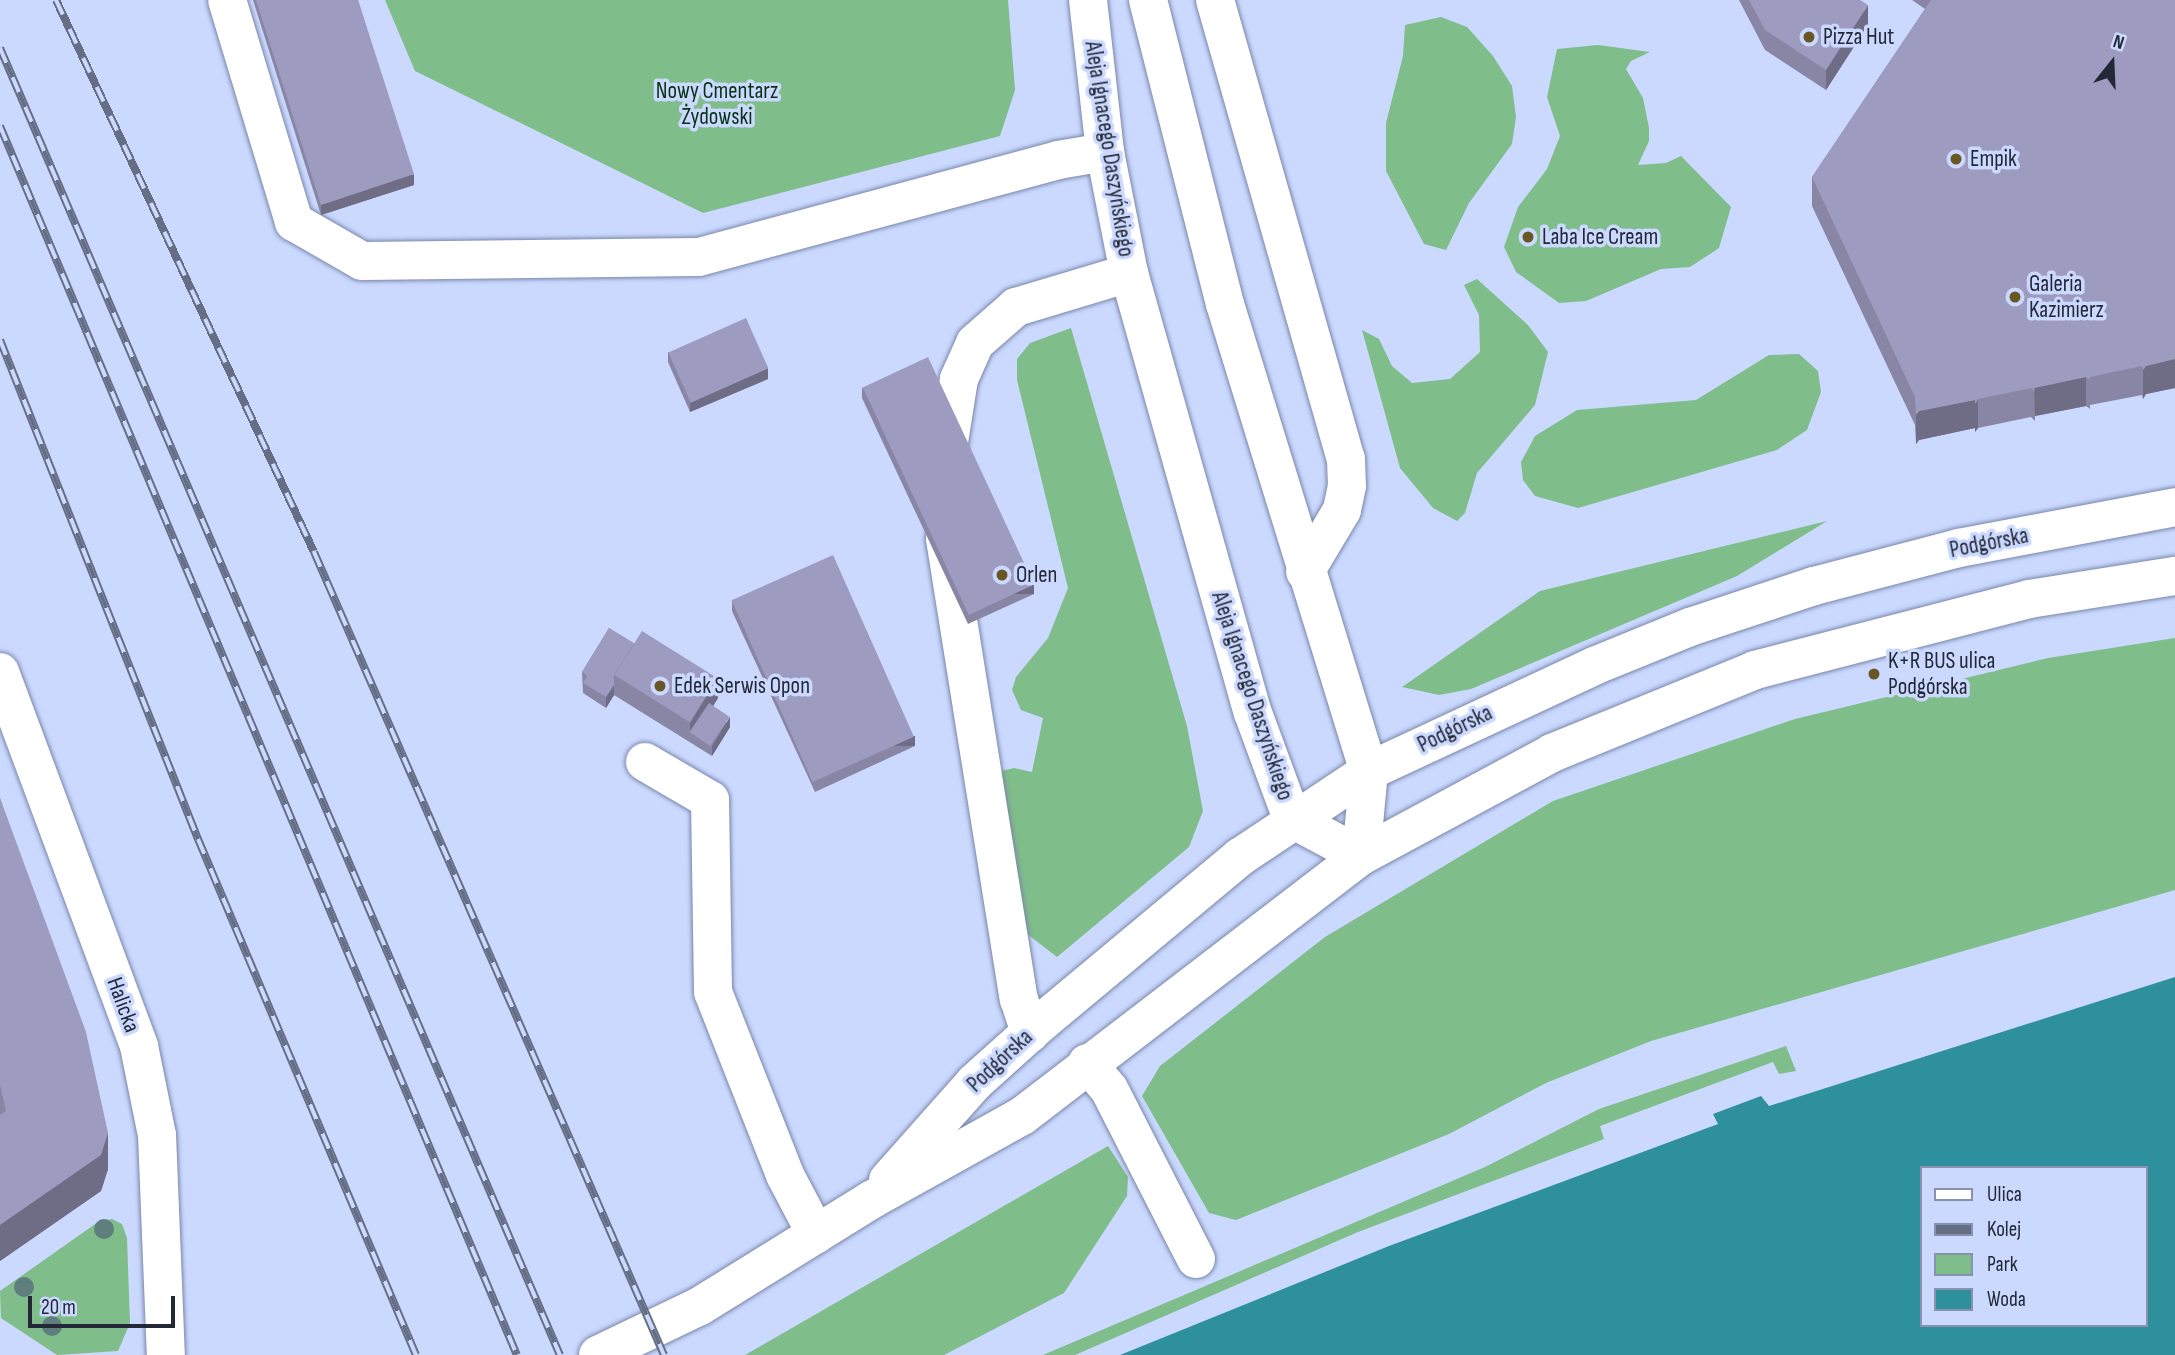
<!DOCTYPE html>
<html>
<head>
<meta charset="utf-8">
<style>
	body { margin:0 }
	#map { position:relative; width:2175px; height:1355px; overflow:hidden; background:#cbd9ff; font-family:"Sofia Sans Condensed",sans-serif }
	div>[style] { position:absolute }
	.green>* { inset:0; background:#7fbd8a }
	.water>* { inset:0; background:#2e8f9d }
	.roads { filter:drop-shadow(0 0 2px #7a87aa) drop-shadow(0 0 2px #7a87aa) }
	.minor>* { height:38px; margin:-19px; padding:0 19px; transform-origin:19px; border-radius:19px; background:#fff }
	.rail>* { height:8px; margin-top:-4px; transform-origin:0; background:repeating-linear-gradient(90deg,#cbd9ff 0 16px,#656e85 0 32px); box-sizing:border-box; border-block:2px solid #656e85 }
	.trees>* { width:20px; height:20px; margin:-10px; border-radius:50%; background:#5f7e7e }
	.wall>* { inset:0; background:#8885a5 }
	.shaded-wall>* { inset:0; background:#6f6c86; transform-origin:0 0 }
	.building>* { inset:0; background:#9e9bc0; transform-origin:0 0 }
	.dots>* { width:19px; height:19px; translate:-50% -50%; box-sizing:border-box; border:4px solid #cbd9ff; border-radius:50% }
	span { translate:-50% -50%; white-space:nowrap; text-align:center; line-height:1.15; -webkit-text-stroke:7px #cbd9ff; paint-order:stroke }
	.poi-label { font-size:23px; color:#232836 }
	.left { translate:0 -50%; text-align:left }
	.park-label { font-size:23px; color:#073315 }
	.street-label { font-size:23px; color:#232836 }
	.legend { position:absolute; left:1920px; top:1166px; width:228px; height:161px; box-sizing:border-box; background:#cbd9ff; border:2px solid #8892af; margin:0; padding:9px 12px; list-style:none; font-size:21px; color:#232836 }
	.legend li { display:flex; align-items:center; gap:14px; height:35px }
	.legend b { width:35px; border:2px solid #8892af }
	.north { position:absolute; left:2077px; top:28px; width:70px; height:70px; -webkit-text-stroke:5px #cbd9ff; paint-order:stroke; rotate:18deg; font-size:19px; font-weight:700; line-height:28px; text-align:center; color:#232836 }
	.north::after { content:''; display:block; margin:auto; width:24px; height:32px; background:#232836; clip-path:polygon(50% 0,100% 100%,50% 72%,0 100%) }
	.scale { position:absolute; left:28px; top:1296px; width:147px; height:32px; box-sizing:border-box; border:4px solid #232836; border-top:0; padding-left:9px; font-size:21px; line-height:24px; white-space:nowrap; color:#232836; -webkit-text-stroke:5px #cbd9ff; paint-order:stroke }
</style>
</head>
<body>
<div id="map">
	<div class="green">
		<div style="clip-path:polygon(385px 0,1008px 0,1015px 90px,1000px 136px,703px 213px,415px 71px)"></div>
		<div style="clip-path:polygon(1441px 17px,1467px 27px,1493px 56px,1512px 86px,1516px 117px,1512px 144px,1469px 203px,1446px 250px,1424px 244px,1386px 171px,1386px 123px,1403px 56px,1405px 25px)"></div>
		<div style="clip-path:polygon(1598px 45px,1650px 52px,1631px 61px,1626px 69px,1643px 98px,1649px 128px,1649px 141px,1638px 165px,1666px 163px,1681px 156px,1731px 207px,1719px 248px,1690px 267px,1661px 269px,1586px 301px,1559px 303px,1516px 272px,1504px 247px,1518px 207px,1547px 169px,1560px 136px,1547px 97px,1557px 49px)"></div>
		<div style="clip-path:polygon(1477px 279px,1528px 325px,1548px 352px,1535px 405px,1477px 473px,1465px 513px,1457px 521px,1433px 508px,1400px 468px,1362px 330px,1379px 339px,1392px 366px,1412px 383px,1450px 379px,1480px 352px,1479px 315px,1464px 285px)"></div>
		<div style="clip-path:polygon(1071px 328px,1187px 726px,1203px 811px,1189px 847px,1057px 957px,1018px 927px,1001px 771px,1014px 768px,1032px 772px,1043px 718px,1021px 710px,1012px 690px,1016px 677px,1048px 638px,1068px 588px,1017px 380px,1017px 359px,1030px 343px)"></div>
		<div style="clip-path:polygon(1799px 354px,1818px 371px,1821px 392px,1807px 430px,1777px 450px,1578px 508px,1535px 496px,1523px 480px,1521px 462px,1535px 436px,1577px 410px,1696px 400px,1769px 355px)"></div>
		<div style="clip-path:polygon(1827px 521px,1737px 576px,1471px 689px,1439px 695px,1402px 687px,1540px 591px)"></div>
		<div style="clip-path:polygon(2175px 638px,2175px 890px,1651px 1041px,1546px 1083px,1449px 1134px,1236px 1220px,1209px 1213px,1142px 1096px,1160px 1066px,1325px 937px,1553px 801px,1795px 719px,2048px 658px)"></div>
		<div style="clip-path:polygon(1786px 1046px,1796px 1071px,1779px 1074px,1773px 1062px,1600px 1126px,1604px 1139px,1358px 1232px,1075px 1355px,1043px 1355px,1485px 1167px,1599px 1109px)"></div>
		<div style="clip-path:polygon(1108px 1146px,1128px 1177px,1127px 1196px,1064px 1293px,944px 1355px,745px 1355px)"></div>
		<div style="clip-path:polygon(112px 1219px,122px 1224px,127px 1238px,130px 1323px,118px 1351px,57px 1355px,1px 1318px,0 1291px,98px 1222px)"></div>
	</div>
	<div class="water">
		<div style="clip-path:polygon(evenodd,2175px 977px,2175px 1355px,1120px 1355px,1389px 1246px,1718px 1124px,1713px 1114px,1761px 1096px,1769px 1106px,2175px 977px,1921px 1168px,2145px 1168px,2145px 1325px,1921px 1325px,1921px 1168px)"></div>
	</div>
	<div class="roads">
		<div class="minor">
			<div style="left:227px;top:0;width:232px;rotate:73.2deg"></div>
			<div style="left:294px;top:222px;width:78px;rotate:29.8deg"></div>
			<div style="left:362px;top:261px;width:337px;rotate:-0.7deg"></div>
			<div style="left:699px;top:257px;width:372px;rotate:-15.1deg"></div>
			<div style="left:1058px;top:160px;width:48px;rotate:-9.7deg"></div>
			<div style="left:1088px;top:0;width:153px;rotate:83.6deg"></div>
			<div style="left:1105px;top:152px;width:123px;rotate:78.8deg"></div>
			<div style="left:1129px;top:273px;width:457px;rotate:74.3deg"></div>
			<div style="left:1253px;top:713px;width:113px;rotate:69.8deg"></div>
			<div style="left:1292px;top:819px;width:78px;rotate:28.2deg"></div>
			<div style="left:1148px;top:0;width:314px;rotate:75.8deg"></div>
			<div style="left:1225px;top:304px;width:489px;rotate:72.9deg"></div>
			<div style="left:1369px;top:771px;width:85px;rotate:95.4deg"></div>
			<div style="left:1215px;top:0;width:477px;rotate:74.1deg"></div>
			<div style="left:1346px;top:459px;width:27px;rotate:88deg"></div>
			<div style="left:1347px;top:486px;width:25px;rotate:102deg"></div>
			<div style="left:1342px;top:510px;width:72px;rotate:120.8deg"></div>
			<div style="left:946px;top:461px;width:83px;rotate:-81deg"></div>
			<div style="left:959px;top:379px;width:39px;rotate:-66deg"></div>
			<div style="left:975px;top:343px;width:55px;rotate:-41.3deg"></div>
			<div style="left:1016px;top:307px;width:118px;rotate:-16.7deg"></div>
			<div style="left:945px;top:539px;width:466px;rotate:80.9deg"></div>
			<div style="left:1019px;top:999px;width:36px;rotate:72deg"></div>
			<div style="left:0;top:672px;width:399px;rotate:69.6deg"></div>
			<div style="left:139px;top:1046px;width:91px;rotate:78.6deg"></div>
			<div style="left:157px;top:1135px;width:220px;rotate:87.7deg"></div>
			<div style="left:645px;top:762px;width:75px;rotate:30.3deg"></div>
			<div style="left:710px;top:800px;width:192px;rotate:89.1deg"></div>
			<div style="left:713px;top:992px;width:197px;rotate:68.5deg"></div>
			<div style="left:785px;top:1175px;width:67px;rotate:62.3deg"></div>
			<div style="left:1087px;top:1063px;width:34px;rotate:50deg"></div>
			<div style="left:1109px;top:1089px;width:191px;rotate:62.9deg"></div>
			<div style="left:888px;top:1180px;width:130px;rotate:-48.4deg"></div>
			<div style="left:974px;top:1083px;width:91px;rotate:-41.9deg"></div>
			<div style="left:1042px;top:1022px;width:258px;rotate:-39.8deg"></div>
			<div style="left:1240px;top:857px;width:155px;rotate:-33.7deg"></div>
			<div style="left:1369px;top:771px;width:248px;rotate:-25deg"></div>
			<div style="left:1594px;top:666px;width:104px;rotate:-22.1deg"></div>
			<div style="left:1690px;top:627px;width:131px;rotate:-18.3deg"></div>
			<div style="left:1814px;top:586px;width:150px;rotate:-14.7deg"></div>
			<div style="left:1959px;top:548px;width:220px;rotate:-10.7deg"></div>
			<div style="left:598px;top:1355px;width:113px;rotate:-25.7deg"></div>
			<div style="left:700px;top:1306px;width:201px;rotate:-31.8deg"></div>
			<div style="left:871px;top:1200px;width:173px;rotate:-29.1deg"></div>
			<div style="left:1022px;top:1116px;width:427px;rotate:-37.5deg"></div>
			<div style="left:1361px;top:856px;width:217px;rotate:-28.3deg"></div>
			<div style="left:1552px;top:753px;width:219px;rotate:-22.2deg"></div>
			<div style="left:1755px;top:670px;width:283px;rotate:-14.5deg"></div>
			<div style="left:2029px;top:599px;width:148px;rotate:-9deg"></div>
		</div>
	</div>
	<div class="rail">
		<div style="left:56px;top:0;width:609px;rotate:64.95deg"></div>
		<div style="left:314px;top:552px;width:876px;rotate:66.45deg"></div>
		<div style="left:0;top:48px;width:1422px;rotate:66.81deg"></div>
		<div style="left:0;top:126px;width:1333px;rotate:67.19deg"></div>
		<div style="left:0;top:340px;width:537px;rotate:68.36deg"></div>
		<div style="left:198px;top:839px;width:560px;rotate:67.1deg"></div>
	</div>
	<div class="trees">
		<div style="left:104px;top:1229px"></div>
		<div style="left:24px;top:1287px"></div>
		<div style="left:52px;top:1326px"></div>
	</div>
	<div class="wall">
		<div style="clip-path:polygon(253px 0,358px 0,414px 185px,321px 215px)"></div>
		<div style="clip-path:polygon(1739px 0,1860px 0,1868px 25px,1826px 90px,1765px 50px)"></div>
		<div style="clip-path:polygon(1912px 0,2175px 0,2175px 388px,2146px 394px,2143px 399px,2142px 395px,2090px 405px,2090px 409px,2086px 406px,2035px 416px,2035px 421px,2031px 417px,1978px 428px,1975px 432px,1975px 428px,1919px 440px,1916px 444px,1915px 425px,1812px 206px,1812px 177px,1925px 9px)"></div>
		<div style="clip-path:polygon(668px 352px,768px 379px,690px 412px,668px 362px)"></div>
		<div style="clip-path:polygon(862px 387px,1034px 594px,968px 624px,862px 398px)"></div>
		<div style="clip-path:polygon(732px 601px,915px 746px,815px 792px,732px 611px)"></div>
		<div style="clip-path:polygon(609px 628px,718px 698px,713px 706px,730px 727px,712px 756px,614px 695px,606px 708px,583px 693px,582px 672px)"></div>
		<div style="clip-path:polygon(0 798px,108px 1169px,101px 1191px,0 1261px)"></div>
	</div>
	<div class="shaded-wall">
		<div style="clip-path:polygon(1868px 5px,1868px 25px,1826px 90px,1826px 70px)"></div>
		<div style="clip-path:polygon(414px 174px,414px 185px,321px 215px,321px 205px)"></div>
		<div style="clip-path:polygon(2175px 359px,2175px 388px,2146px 394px,2143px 399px,2143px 370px,2146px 366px)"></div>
		<div style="clip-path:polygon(768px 368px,768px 379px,690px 412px,690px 402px)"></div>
		<div style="clip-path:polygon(2086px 377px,2086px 406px,2035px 416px,2034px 388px)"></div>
		<div style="clip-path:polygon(1978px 399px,1978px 428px,1975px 432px,1975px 404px)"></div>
		<div style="clip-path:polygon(1975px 400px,1975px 428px,1919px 440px,1916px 444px,1916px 415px,1919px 411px)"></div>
		<div style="left:1034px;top:584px;width:10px;height:72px;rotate:90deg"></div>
		<div style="clip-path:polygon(718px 678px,718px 698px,695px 735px,690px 732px,690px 743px,690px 723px)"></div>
		<div style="clip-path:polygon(614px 685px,614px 695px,606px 708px,606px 697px)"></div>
		<div style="clip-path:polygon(730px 717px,730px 727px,712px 756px,712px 746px)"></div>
		<div style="left:915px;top:736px;width:10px;height:110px;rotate:90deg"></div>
		<div style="clip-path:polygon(108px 1133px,108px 1169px,101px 1191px,0 1261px,0 1225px)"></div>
	</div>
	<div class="building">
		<div style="clip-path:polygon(256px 0,358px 0,414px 174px,321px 205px)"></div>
		<div style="clip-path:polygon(1749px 0,1860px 0,1868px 5px,1826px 70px,1765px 30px)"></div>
		<div style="clip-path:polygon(1931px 0,2175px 0,2175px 359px,2146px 366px,2143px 370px,2142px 366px,2090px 377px,2090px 380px,2086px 377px,2034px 388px,2035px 392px,2031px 388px,1978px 399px,1975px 404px,1975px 400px,1919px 411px,1916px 415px,1915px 397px,1812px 177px)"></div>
		<div style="left:746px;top:318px;width:55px;height:85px;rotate:66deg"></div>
		<div style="left:928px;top:357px;width:251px;height:72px;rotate:65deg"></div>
		<div style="left:833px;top:555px;width:199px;height:111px;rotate:66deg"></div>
		<div style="clip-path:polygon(609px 628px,634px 643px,614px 675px,614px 685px,606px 697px,583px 683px,587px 676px,582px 672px)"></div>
		<div style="left:642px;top:631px;width:89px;height:52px;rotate:32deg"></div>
		<div style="left:709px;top:703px;width:25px;height:35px;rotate:34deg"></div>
		<div style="clip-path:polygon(0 798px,86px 1032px,108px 1133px,101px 1155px,0 1225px,0 1115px,6px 1111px,0 1084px)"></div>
	</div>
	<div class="dots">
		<div style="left:1809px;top:37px;background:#685624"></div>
		<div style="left:1956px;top:159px;background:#685624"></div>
		<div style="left:1528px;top:237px;background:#685624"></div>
		<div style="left:2015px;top:297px;background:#685624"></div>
		<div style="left:1002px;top:575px;background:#685624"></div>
		<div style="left:1874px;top:674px;background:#685624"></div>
		<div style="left:660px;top:686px;background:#685624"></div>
	</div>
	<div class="poi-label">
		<span class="left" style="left:1823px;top:37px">Pizza Hut</span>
		<span class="left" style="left:1970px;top:159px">Empik</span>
		<span class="left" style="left:1542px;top:237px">Laba Ice Cream</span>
		<span class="left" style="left:2029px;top:297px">Galeria<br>Kazimierz</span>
		<span class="left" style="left:1016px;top:575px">Orlen</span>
		<span class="left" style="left:1888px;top:674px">K+R BUS ulica<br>Podgórska</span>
		<span class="left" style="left:674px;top:686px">Edek Serwis Opon</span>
	</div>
	<div class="park-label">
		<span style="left:717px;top:104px">Nowy Cmentarz<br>Żydowski</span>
	</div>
	<div class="street-label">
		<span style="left:1109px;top:149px;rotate:81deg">Aleja Ignacego Daszyńskiego</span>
		<span style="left:1989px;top:543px;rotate:-11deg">Podgórska</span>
		<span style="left:1252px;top:696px;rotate:72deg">Aleja Ignacego Daszyńskiego</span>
		<span style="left:1455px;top:729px;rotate:-26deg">Podgórska</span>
		<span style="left:123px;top:1005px;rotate:70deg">Halicka</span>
		<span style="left:1000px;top:1061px;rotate:-43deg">Podgórska</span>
	</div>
	<ul class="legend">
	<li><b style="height:9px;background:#fff"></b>Ulica</li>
	<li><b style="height:9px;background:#656e85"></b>Kolej</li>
	<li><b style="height:19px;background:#7fbd8a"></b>Park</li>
	<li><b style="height:19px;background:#2e8f9d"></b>Woda</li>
	</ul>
	<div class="north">N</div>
	<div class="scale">20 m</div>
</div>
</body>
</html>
